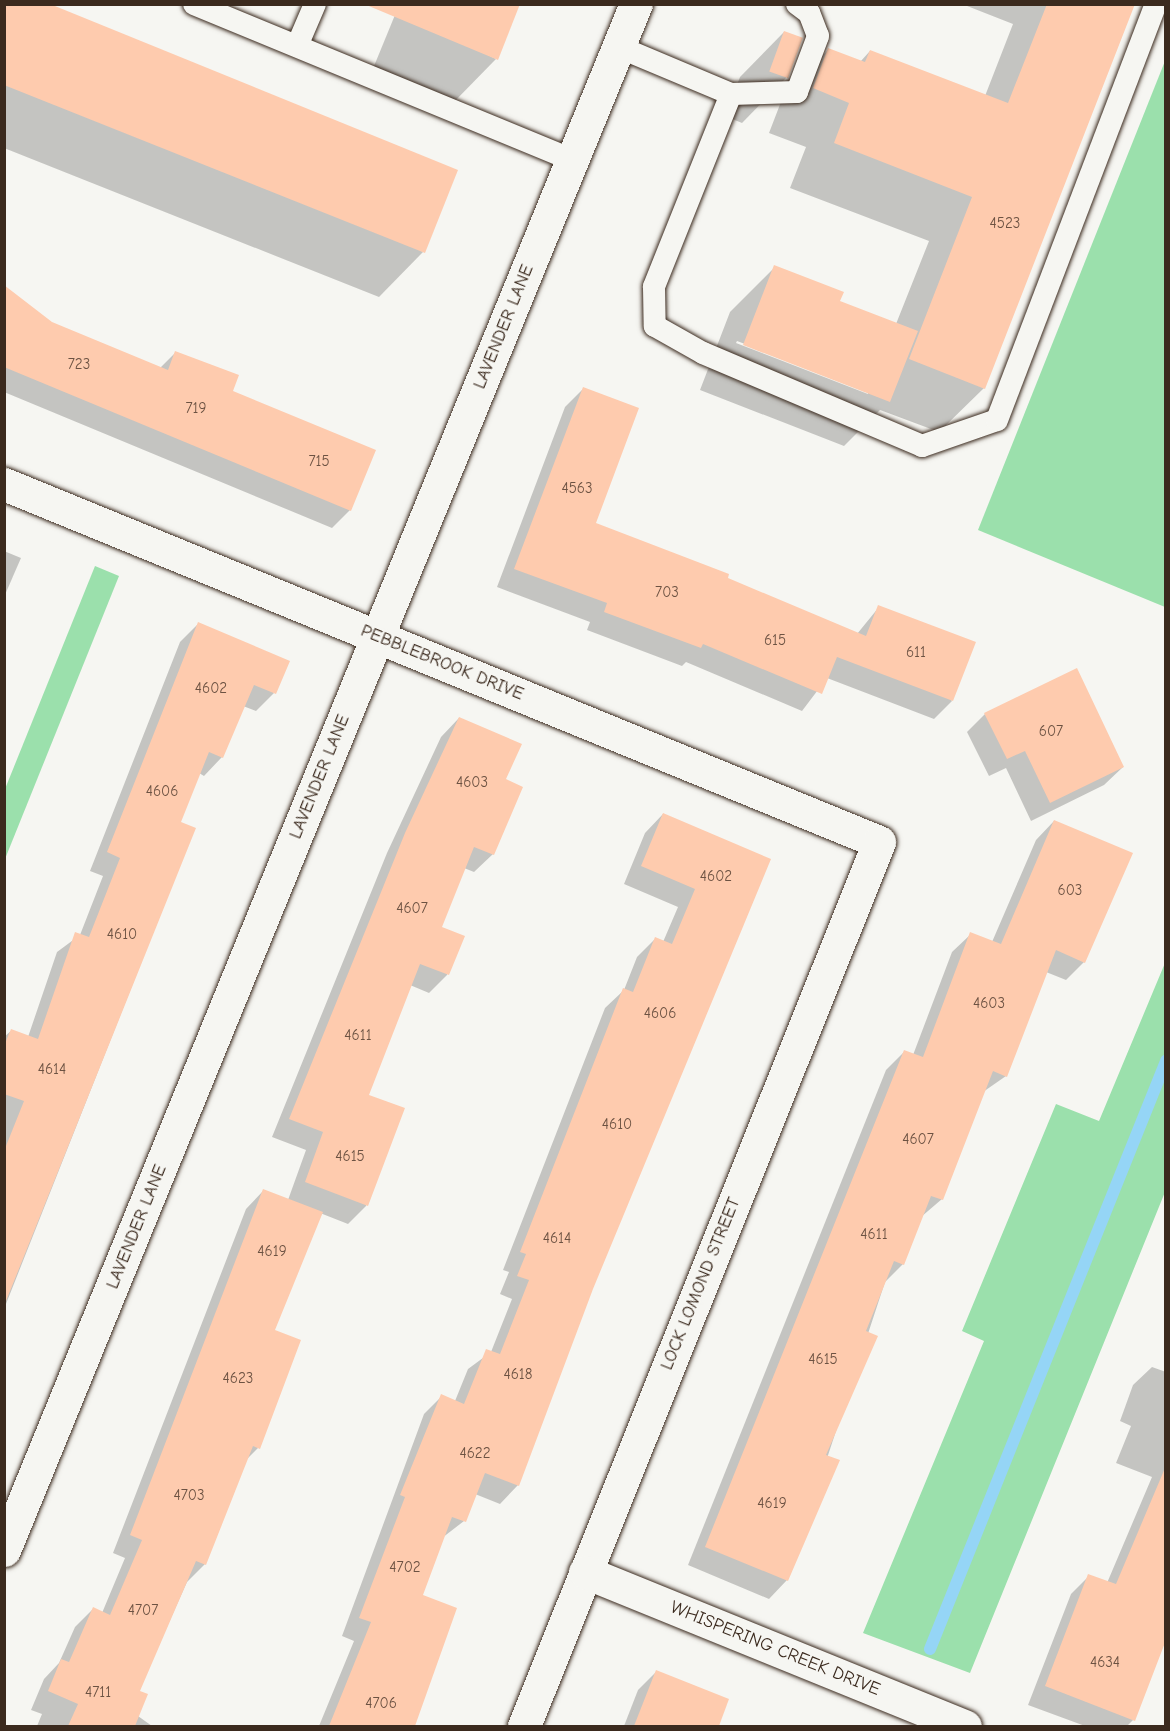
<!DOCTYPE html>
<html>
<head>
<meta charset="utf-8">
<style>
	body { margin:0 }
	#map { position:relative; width:1170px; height:1731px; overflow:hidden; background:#f6f6f2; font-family:"Comic Neue",sans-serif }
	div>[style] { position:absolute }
	.green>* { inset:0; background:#9be0ac }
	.shadow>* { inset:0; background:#0003 }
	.stream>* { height:12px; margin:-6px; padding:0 6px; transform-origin:6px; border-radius:6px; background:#95d5f6 }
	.building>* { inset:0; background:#fecbae; transform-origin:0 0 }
	.roads { filter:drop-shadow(0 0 2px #3b2a1e) drop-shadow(0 0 2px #3b2a1e) }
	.service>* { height:22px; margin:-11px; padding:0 11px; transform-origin:11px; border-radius:11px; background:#f6f6f2 }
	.minor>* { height:33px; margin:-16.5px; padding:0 16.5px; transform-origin:16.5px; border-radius:16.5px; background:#f6f6f2 }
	span { translate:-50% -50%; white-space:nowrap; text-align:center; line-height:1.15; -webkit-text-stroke:4.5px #f6f6f2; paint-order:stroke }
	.number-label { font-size:15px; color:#6c5242 }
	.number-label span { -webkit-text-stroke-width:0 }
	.street-label { font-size:18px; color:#3b2a1e }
	.frame { position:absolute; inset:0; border:6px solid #3b2a1e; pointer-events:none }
</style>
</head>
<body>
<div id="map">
	<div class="green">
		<div style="clip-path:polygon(1165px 61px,1165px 607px,978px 530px)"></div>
		<div style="clip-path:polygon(95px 566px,119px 576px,5px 859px,5px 789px)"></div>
		<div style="clip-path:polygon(1165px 963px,1165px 1192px,970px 1673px,863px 1633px,984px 1341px,962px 1331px,1056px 1104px,1099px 1121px)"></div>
	</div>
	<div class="shadow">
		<div style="clip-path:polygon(4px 4px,423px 252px,379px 297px,4px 148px)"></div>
		<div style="clip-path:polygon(evenodd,962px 4px,1133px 4px,984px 388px,939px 432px,880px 410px,844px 446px,700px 390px,730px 312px,775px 267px,838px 302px,896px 324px,929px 241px,790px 188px,806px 147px,769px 133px,784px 94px,828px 50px,860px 62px,870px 51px,985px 96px,1013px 24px,962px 4px,737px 341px,868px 391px,868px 394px,736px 343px,737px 341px)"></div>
		<div style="clip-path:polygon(397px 10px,496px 59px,452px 104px,372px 71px)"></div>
		<div style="clip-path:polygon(784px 32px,786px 78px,742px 123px,725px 116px,740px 77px)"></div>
		<div style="clip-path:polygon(4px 287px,51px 323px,160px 368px,175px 353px,231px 392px,350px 510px,332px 528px,4px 392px)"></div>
		<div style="clip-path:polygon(583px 389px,594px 524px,857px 634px,879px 607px,952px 701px,934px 719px,827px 678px,802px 711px,686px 662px,682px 666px,587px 630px,590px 622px,497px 587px,565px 407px)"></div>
		<div style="clip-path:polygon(4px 551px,21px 558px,4px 597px)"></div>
		<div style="clip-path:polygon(198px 624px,274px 693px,256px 711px,243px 706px,222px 757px,204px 776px,199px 773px,179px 822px,194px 829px,4px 1309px,4px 1037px,12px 1030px,28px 1037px,57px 952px,80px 935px,103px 876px,90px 871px,180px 642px)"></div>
		<div style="clip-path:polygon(985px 714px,1123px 767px,1104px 785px,1031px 821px,1006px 768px,989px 776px,967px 732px)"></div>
		<div style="clip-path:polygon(459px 718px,504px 780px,493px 854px,474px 872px,464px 868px,440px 927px,463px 937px,447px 975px,429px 993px,410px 985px,367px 1095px,403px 1109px,366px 1206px,348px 1224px,320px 1213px,273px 1331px,258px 1448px,245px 1461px,205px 1564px,187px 1582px,138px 1691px,138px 1716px,152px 1726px,37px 1726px,42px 1714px,31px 1710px,44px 1679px,59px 1663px,75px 1627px,93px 1609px,102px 1613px,125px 1558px,113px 1553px,246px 1209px,264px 1190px,288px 1200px,306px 1150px,272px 1137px,387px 853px,441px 737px)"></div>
		<div style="clip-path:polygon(663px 814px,769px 860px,592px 1288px,518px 1485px,500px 1504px,475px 1494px,464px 1521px,442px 1538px,421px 1596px,455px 1609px,413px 1726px,319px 1726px,354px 1641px,342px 1636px,424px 1414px,442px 1396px,455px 1401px,468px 1369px,491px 1352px,512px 1299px,500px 1294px,509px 1272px,503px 1270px,605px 1008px,624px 990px,637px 957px,655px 939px,663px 942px,678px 907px,624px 884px,645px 833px)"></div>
		<div style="clip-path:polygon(1054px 821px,1084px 962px,1066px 980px,1046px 972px,1006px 1076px,983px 1092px,942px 1199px,921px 1217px,903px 1264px,885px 1282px,787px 1580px,769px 1599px,688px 1565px,886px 1070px,904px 1052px,913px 1055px,952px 952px,971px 934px,992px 942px,1036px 840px)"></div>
		<div style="clip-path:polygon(1152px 1367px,1166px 1372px,1166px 1639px,1133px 1720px,1127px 1726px,1085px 1726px,1028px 1705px,1071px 1594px,1089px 1576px,1107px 1583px,1152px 1477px,1116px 1463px,1131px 1426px,1120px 1421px,1133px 1385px)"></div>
		<div style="clip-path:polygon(656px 1672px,727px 1700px,717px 1726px,624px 1726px,638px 1690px)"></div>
	</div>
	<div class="stream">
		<div style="left:930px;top:1649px;width:634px;rotate:-68.13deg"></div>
	</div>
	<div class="building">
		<div style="clip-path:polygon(4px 4px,50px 4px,458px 170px,425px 253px,4px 85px)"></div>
		<div style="clip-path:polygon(364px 4px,520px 4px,498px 60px)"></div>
		<div style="clip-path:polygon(1047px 4px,1135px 4px,985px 389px,909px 359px,972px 197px,834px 143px,849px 103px,813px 88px,828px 48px,865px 62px,870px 50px,1008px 103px)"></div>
		<div style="left:784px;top:31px;width:20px;height:43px;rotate:20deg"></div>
		<div style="clip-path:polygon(774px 265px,844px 292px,840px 301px,918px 331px,890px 402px,743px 345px)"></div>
		<div style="clip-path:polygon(4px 285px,52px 322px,168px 370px,175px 351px,239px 375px,233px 391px,376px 450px,351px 511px,4px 367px)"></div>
		<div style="clip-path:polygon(583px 387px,639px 408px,596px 523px,729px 574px,728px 578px,866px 636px,878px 605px,976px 642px,953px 701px,837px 657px,822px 694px,703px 644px,701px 648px,604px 612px,607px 603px,514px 569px)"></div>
		<div style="clip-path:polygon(198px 622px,290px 661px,276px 694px,254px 685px,223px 758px,209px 752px,181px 822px,196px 828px,4px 1306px,4px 1151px,24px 1101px,4px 1094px,4px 1046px,11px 1029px,38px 1039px,75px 932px,89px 937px,120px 858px,107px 852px)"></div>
		<div style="clip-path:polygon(1077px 668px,1124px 767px,1050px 803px,1025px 751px,1007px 759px,984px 713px)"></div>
		<div style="clip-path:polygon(459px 717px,522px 744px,506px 779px,523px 787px,494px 855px,474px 847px,442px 927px,465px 936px,449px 975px,420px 964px,369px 1095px,405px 1108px,368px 1206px,305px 1182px,323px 1132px,289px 1119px,405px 833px)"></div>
		<div style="clip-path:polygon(663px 813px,771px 859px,593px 1289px,519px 1486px,485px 1473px,466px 1522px,452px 1517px,423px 1595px,457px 1608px,415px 1726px,329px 1726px,371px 1622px,359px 1618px,405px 1497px,400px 1495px,441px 1394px,464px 1404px,486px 1349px,500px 1354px,529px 1280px,517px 1276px,526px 1254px,520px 1252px,623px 988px,633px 992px,655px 937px,672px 944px,695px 889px,641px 866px)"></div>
		<div style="clip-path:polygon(1054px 820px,1133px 853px,1085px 963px,1056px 950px,1007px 1077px,993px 1071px,943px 1200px,931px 1196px,904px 1265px,894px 1261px,866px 1331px,878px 1336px,826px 1455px,840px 1460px,788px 1581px,705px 1547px,904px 1050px,923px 1057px,970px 932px,1001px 944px)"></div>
		<div style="clip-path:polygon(263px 1189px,323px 1212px,275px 1330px,301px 1340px,260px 1449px,253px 1446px,206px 1565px,196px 1561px,140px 1691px,148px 1694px,135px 1726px,68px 1726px,78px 1704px,48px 1691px,61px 1659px,69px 1662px,93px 1607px,110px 1615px,142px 1540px,130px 1535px)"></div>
		<div style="clip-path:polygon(1165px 1468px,1166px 1640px,1135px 1721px,1045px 1686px,1088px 1574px,1116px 1584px)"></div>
		<div style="clip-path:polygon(656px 1670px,729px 1699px,719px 1726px,634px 1726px)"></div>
	</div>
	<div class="roads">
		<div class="service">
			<div style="left:194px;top:4px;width:410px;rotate:22.4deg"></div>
			<div style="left:297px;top:46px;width:46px;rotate:-66.8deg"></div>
			<div style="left:619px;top:47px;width:121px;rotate:22.8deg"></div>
			<div style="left:731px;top:94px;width:208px;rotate:111.8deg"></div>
			<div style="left:654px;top:287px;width:39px;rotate:89deg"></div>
			<div style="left:655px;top:326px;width:55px;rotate:29.4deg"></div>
			<div style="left:703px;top:353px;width:238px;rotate:23deg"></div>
			<div style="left:922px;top:446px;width:79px;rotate:-19.1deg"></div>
			<div style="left:997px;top:420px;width:445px;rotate:-69.1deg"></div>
			<div style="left:731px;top:94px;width:66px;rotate:-1.7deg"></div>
			<div style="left:797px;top:92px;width:60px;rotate:-69.4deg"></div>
			<div style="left:818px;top:36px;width:25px;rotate:-111deg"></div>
			<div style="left:809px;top:13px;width:15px;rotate:-143deg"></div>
		</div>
		<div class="minor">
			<div style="left:4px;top:484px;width:945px;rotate:22.25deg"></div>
			<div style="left:879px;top:842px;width:953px;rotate:111.88deg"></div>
			<div style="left:4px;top:1550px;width:1670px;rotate:-67.77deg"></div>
			<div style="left:585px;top:1572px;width:410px;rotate:22.1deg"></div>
		</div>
	</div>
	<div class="number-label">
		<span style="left:1005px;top:224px">4523</span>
		<span style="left:79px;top:365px">723</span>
		<span style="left:196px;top:409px">719</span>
		<span style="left:319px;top:462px">715</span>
		<span style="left:577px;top:489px">4563</span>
		<span style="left:667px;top:593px">703</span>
		<span style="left:775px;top:641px">615</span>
		<span style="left:916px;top:653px">611</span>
		<span style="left:211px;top:689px">4602</span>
		<span style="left:1051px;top:732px">607</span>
		<span style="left:472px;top:783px">4603</span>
		<span style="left:162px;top:792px">4606</span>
		<span style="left:716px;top:877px">4602</span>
		<span style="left:1070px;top:891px">603</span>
		<span style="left:412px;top:909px">4607</span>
		<span style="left:122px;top:935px">4610</span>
		<span style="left:989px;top:1004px">4603</span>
		<span style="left:660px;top:1014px">4606</span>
		<span style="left:358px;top:1036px">4611</span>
		<span style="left:52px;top:1070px">4614</span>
		<span style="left:617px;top:1125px">4610</span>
		<span style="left:918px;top:1140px">4607</span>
		<span style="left:350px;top:1157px">4615</span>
		<span style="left:874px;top:1235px">4611</span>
		<span style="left:557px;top:1239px">4614</span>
		<span style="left:272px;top:1252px">4619</span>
		<span style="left:823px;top:1360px">4615</span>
		<span style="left:518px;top:1375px">4618</span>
		<span style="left:238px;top:1379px">4623</span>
		<span style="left:475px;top:1454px">4622</span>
		<span style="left:189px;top:1496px">4703</span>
		<span style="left:772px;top:1504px">4619</span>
		<span style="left:405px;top:1568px">4702</span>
		<span style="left:143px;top:1611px">4707</span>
		<span style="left:1105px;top:1663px">4634</span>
		<span style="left:98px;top:1693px">4711</span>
		<span style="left:381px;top:1704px">4706</span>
	</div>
	<div class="street-label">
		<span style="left:504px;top:327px;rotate:-68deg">LAVENDER LANE</span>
		<span style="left:442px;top:663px;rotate:22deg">PEBBLEBROOK DRIVE</span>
		<span style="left:320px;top:777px;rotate:-68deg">LAVENDER LANE</span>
		<span style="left:137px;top:1227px;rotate:-68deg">LAVENDER LANE</span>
		<span style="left:701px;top:1284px;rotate:-68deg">LOCK LOMOND STREET</span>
		<span style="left:775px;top:1649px;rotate:22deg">WHISPERING CREEK DRIVE</span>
	</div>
	<div class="frame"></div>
</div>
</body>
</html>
